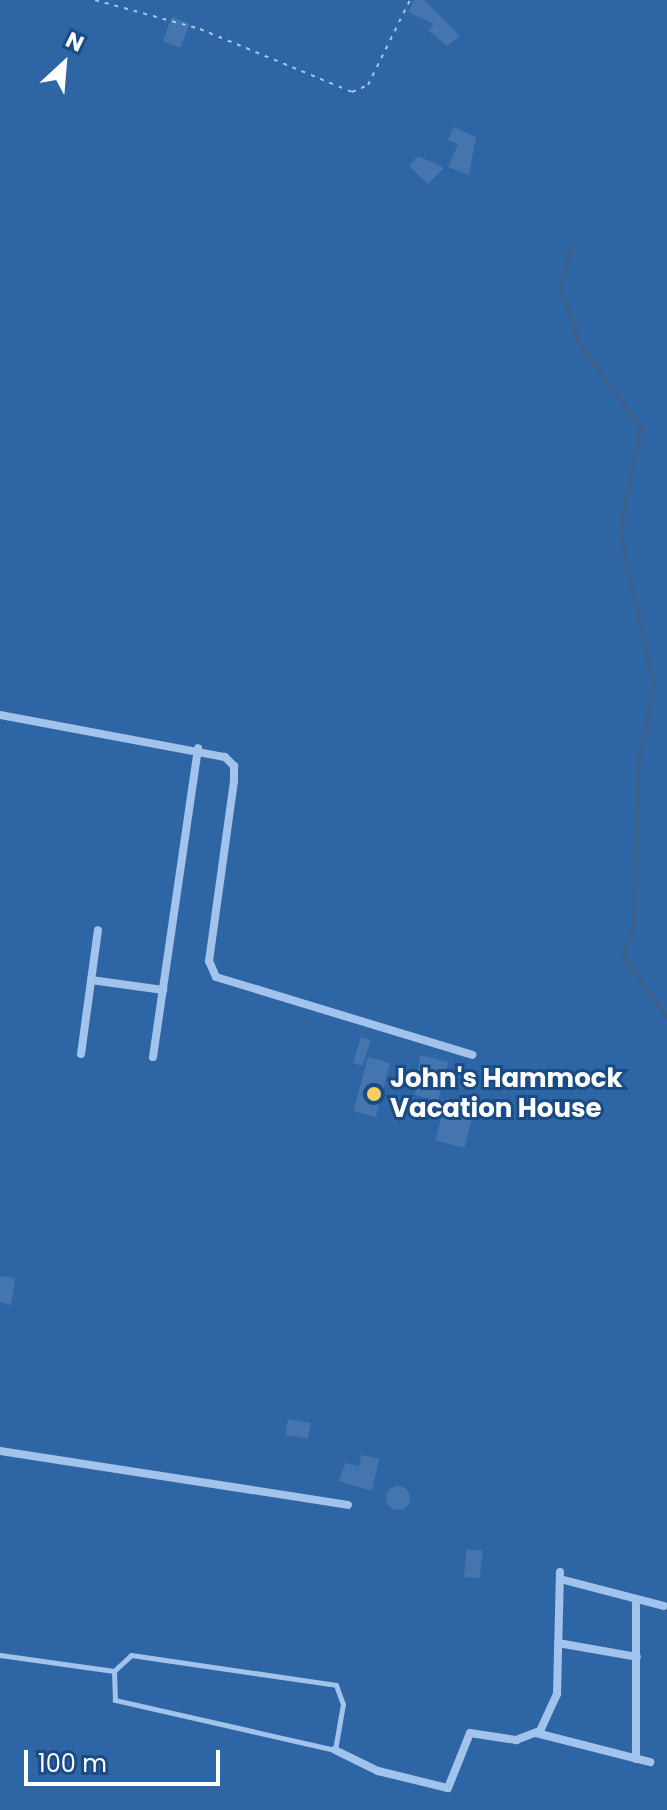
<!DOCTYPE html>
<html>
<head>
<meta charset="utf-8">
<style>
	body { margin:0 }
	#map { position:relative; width:667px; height:1810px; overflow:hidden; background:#1b4b86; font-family:Poppins,sans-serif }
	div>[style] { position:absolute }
	.green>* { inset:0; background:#2e65a4; transform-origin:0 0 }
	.stream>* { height:4px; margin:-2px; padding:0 2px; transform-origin:2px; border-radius:2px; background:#3e618c }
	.building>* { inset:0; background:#4475af; transform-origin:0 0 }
	.round { border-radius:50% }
	.path>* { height:2px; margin-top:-1px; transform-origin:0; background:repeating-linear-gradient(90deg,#a2c4ec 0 4px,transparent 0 10px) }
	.service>* { height:5px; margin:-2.5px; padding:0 2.5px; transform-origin:2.5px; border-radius:2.5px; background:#a2c4ec }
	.minor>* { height:8px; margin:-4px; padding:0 4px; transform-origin:4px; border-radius:4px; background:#a2c4ec }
	.dots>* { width:22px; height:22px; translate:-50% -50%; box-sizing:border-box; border:4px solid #1b4b86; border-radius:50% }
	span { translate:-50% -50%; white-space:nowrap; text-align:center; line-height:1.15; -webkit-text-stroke:6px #1b4b86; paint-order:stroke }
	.poi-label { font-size:26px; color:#fff; font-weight:700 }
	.left { translate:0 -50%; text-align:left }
	.north { position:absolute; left:24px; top:24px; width:80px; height:80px; -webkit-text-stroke:6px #1b4b86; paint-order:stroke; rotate:26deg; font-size:22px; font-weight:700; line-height:32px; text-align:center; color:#fff }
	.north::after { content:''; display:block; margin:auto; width:28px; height:36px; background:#fff; clip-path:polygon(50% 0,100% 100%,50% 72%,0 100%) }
	.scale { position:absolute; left:24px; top:1750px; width:196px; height:36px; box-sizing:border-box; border:4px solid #fff; border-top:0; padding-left:10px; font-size:24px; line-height:28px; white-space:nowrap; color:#fff; -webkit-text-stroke:6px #1b4b86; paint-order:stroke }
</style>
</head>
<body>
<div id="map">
	<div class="green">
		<div style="left:0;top:0;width:667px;height:1810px"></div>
	</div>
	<div class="stream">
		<div style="left:571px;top:247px;width:41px;rotate:104deg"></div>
		<div style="left:561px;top:287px;width:61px;rotate:71.9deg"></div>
		<div style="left:580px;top:345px;width:103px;rotate:53.7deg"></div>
		<div style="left:641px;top:428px;width:106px;rotate:101.4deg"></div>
		<div style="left:620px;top:532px;width:158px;rotate:77.6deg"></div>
		<div style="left:654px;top:686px;width:81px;rotate:101.4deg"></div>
		<div style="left:638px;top:765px;width:162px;rotate:91.4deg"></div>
		<div style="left:634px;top:927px;width:30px;rotate:111deg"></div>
		<div style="left:623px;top:955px;width:77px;rotate:55.1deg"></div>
	</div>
	<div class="building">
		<div style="clip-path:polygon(414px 0,424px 0,460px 36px,447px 46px,428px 30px,434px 24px,408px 12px)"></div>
		<div style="left:172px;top:17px;width:19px;height:26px;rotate:21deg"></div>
		<div style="clip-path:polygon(454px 127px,476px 137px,469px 175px,448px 167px,458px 144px,448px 140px)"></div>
		<div style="clip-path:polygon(418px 156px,444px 168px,428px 184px,409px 166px)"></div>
		<div style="left:361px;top:1037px;width:10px;height:27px;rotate:17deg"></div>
		<div style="clip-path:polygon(420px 1055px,448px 1062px,438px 1101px,415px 1095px)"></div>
		<div style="left:368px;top:1057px;width:23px;height:56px;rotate:15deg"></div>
		<div style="left:446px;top:1098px;width:30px;height:44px;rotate:14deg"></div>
		<div style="clip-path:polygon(0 1276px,15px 1278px,11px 1305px,0 1302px)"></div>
		<div style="left:288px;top:1419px;width:23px;height:16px;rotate:10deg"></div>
		<div style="clip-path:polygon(361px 1455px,379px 1459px,372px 1491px,339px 1481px,345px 1463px,359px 1466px)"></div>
		<div class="round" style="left:386px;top:1486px;width:24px;height:24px"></div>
		<div style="left:467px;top:1549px;width:16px;height:28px;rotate:7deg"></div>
	</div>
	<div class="path">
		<div style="left:95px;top:0;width:109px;rotate:15.4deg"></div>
		<div style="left:200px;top:29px;width:165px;rotate:22.5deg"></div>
		<div style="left:352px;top:92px;width:17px;rotate:-24deg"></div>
		<div style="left:368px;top:85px;width:95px;rotate:-63.7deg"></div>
	</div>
	<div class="service">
		<div style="left:0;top:1655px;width:115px;rotate:8deg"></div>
		<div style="left:131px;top:1655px;width:207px;rotate:8.3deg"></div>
		<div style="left:336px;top:1685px;width:20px;rotate:70deg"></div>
		<div style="left:343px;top:1704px;width:47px;rotate:99.9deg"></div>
		<div style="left:335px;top:1750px;width:226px;rotate:-167.2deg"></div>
		<div style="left:115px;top:1700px;width:29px;rotate:-92deg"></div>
		<div style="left:114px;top:1671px;width:23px;rotate:-43deg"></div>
	</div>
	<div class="minor">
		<div style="left:0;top:715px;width:229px;rotate:10.6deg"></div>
		<div style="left:225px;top:757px;width:13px;rotate:45deg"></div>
		<div style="left:234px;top:766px;width:15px;rotate:90deg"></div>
		<div style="left:234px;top:781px;width:182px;rotate:97.9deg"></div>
		<div style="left:209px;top:961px;width:17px;rotate:66deg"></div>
		<div style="left:216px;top:977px;width:268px;rotate:16.9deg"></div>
		<div style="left:91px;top:980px;width:73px;rotate:7.9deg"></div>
		<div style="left:81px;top:1054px;width:125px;rotate:-82.2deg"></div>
		<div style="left:153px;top:1057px;width:312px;rotate:-81.7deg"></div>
		<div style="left:0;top:1451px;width:352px;rotate:8.8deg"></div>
		<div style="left:560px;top:1579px;width:107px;rotate:14.6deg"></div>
		<div style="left:636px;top:1604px;width:155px;rotate:90deg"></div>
		<div style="left:558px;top:1643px;width:80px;rotate:10deg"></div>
		<div style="left:536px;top:1733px;width:118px;rotate:14.3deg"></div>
		<div style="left:335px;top:1750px;width:48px;rotate:26deg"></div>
		<div style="left:378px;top:1771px;width:72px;rotate:13.7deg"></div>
		<div style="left:448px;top:1788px;width:59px;rotate:-68.2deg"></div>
		<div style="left:470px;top:1733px;width:47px;rotate:8.7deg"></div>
		<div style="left:516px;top:1740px;width:26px;rotate:-21deg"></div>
		<div style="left:540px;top:1731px;width:41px;rotate:-65.3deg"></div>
		<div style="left:557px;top:1694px;width:122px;rotate:-88.6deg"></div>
	</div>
	<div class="dots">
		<div style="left:374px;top:1094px;background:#fdcd5f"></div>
	</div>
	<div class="poi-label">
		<span class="left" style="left:390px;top:1094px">John's Hammock<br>Vacation House</span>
	</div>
	<div class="north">N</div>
	<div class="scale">100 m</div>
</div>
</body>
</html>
